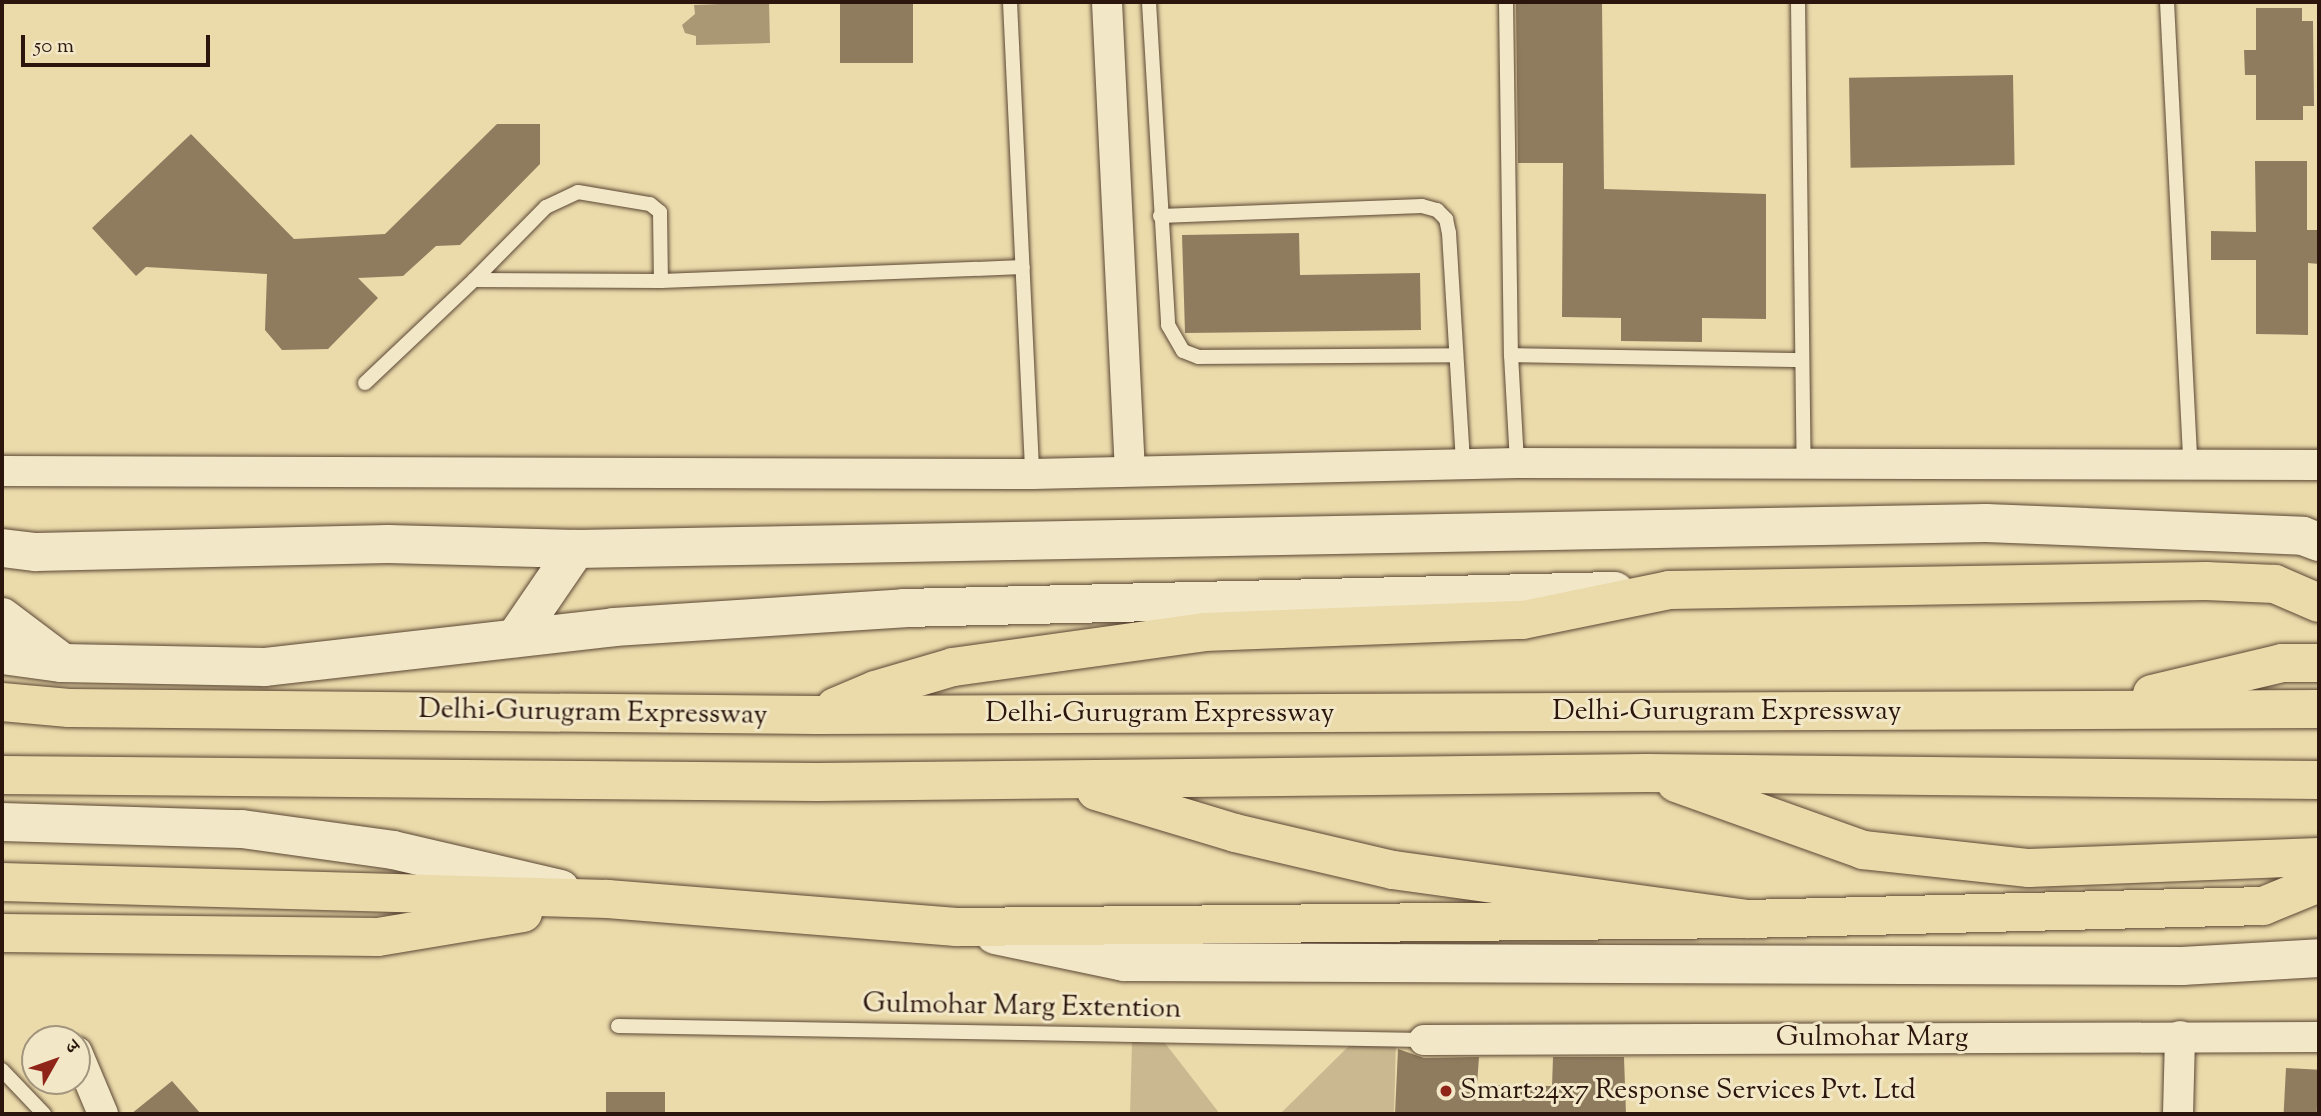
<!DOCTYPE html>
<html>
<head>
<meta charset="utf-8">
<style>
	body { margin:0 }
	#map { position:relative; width:2321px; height:1116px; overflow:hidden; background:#ebdbab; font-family:"Sorts Mill Goudy","Noto Serif Devanagari",serif }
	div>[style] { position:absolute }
	.green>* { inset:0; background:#cab990 }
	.water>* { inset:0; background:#aa9875 }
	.building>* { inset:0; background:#8f7c5f; transform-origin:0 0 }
	.roads { filter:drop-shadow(0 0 2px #5b4634) drop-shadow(0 0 2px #5b4634) }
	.lane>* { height:14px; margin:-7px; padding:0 7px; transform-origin:7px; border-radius:7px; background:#f2e8c8 }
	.street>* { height:30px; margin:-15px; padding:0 15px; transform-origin:15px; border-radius:15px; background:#f2e8c8 }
	.secondary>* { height:38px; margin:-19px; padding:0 19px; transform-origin:19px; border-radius:19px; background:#f2e8c8 }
	.primary>* { height:38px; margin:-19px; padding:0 19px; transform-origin:19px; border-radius:19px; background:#ebdbab }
	.highway>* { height:38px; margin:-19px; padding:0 19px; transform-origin:19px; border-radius:19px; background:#ebdbab }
	.dots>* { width:19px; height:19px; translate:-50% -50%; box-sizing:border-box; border:4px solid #f2e8c8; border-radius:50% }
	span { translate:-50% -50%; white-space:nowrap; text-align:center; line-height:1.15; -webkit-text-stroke:6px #f2e8c8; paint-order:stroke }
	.street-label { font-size:28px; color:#2b150d }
	.poi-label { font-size:28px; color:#2b150d }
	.left { translate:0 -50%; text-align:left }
	.frame { position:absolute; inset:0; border:4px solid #2b150d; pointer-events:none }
	.north { position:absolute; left:21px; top:1025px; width:70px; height:70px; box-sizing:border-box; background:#f2e8c8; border:2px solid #a2947d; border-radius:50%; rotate:50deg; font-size:19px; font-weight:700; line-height:28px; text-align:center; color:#2b150d }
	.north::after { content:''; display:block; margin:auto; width:24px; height:32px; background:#8f2418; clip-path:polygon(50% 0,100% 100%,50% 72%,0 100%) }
	.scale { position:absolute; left:21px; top:35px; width:189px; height:32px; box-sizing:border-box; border:4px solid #2b150d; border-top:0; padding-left:9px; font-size:21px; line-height:24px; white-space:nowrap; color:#2b150d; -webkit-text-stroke:5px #f2e8c8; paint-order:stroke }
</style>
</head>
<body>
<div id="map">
	<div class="green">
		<div style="clip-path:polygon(1158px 1034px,1220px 1114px,1130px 1114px,1132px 1042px)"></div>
		<div style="clip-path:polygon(1357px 1038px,1396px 1039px,1394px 1114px,1280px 1114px)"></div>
	</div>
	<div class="water">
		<div style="clip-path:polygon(769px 2px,770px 43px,696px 45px,696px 36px,685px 33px,682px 25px,695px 14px,694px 5px)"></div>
	</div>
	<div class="building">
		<div style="left:840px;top:2px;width:73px;height:61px"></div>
		<div style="clip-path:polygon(1516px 2px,1602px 2px,1604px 189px,1766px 194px,1766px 319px,1702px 318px,1702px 342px,1621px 341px,1621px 318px,1562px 317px,1563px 163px,1518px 163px)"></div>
		<div style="clip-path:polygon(2256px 8px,2302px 8px,2302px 21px,2313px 21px,2314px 106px,2303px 106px,2303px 120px,2256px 120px,2256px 75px,2245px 75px,2244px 50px,2256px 50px)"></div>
		<div style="left:2013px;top:75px;width:90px;height:164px;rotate:89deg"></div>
		<div style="clip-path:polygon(497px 124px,540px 124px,540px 164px,460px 245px,436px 246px,403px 276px,358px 278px,378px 298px,328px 349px,282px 350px,265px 330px,267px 274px,146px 267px,136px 276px,92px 228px,191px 134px,294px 239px,385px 234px)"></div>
		<div style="clip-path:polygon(2255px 161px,2307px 161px,2307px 230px,2319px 230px,2319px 264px,2308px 263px,2308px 335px,2256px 334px,2256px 260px,2211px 260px,2211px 231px,2256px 232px)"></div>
		<div style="clip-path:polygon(1299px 233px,1300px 275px,1420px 273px,1421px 330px,1185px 333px,1182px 235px)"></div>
		<div style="clip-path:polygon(1398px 1049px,1424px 1058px,1479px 1057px,1477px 1085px,1552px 1086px,1553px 1057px,1624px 1057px,1626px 1114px,1395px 1114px)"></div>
		<div style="left:2286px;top:1068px;width:33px;height:46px;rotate:3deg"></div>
		<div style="clip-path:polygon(172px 1081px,201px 1114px,131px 1114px)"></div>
		<div style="left:606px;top:1092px;width:59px;height:22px"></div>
	</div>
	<div class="roads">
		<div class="lane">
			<div style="left:1010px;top:2px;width:473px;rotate:87.3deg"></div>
			<div style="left:1149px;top:2px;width:324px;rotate:86.6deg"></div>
			<div style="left:1168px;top:325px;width:30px;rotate:60deg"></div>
			<div style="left:1183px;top:351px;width:17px;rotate:21deg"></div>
			<div style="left:1199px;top:357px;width:256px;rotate:-0.4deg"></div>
			<div style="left:1506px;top:2px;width:353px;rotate:89.2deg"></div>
			<div style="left:1511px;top:355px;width:108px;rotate:86.8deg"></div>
			<div style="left:1798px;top:2px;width:461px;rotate:89.3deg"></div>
			<div style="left:2167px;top:2px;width:462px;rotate:87.1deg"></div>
			<div style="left:1160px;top:216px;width:262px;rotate:-2.2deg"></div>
			<div style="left:1422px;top:206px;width:16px;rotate:15deg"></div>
			<div style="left:1437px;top:210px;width:13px;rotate:45deg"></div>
			<div style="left:1446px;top:219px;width:14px;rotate:78deg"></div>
			<div style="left:1449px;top:233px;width:232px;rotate:86.5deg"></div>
			<div style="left:474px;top:280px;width:103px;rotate:-45.4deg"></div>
			<div style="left:546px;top:207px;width:35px;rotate:-25deg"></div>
			<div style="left:578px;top:192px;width:73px;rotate:9.5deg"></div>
			<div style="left:650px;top:204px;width:13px;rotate:39deg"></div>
			<div style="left:660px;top:212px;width:69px;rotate:89.2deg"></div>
			<div style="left:1511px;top:355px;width:289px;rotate:1deg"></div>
			<div style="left:365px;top:383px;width:150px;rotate:-43.4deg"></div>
			<div style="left:474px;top:280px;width:187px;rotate:0.3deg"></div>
			<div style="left:661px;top:281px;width:362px;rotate:-2.2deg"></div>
			<div style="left:618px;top:1026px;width:806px;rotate:1deg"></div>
			<div style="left:2px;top:1070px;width:61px;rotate:46.3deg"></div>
		</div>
		<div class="street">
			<div style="left:1107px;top:2px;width:469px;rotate:87.2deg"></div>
			<div style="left:2px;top:471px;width:1030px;rotate:0.17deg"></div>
			<div style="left:1032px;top:474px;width:485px;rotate:-1.3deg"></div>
			<div style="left:1517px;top:463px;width:802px;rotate:0.14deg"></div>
			<div style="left:1424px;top:1040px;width:895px;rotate:-0.19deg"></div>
			<div style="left:77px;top:1052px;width:67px;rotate:67.2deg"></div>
			<div style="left:2178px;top:1114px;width:78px;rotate:-88.5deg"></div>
		</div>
		<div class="secondary">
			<div style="left:2px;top:548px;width:34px;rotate:7deg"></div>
			<div style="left:36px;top:552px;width:352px;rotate:-1.3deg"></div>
			<div style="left:388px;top:544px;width:188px;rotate:1.5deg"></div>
			<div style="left:576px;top:549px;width:1410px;rotate:-1.06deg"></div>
			<div style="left:1986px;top:523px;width:317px;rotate:2.3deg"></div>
			<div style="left:2303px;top:536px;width:17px;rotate:21deg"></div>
			<div style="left:2px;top:617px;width:71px;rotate:37deg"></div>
			<div style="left:515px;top:638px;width:108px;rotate:-55.6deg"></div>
			<div style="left:2px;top:655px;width:61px;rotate:7.6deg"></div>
			<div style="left:62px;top:663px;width:203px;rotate:1.1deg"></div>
			<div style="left:265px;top:667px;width:351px;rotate:-6.5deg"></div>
			<div style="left:614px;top:627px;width:291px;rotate:-3.7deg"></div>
			<div style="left:904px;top:608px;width:711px;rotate:-1.37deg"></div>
			<div style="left:2px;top:822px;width:240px;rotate:1.7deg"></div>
			<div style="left:242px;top:829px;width:152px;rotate:7.9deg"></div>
			<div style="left:393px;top:850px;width:172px;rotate:13.1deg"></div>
			<div style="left:995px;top:935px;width:132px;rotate:11.8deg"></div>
			<div style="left:1124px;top:962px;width:1058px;rotate:0.22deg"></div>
			<div style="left:2182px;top:966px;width:137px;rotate:-3.3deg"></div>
		</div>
		<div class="primary">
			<div style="left:1669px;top:590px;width:537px;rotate:-0.96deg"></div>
			<div style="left:2206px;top:581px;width:69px;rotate:2.5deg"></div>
			<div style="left:2275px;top:584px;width:48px;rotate:23.4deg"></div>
			<div style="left:2px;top:882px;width:606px;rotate:1.61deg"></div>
			<div style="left:608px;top:899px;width:349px;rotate:4.6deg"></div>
			<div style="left:956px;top:927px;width:791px;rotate:-0.58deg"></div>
			<div style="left:1747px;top:919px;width:516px;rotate:-1.44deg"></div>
			<div style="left:2263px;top:906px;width:61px;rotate:-22.3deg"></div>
			<div style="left:2px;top:933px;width:376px;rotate:0.6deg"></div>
			<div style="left:378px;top:937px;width:147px;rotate:-9.4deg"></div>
		</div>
		<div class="highway">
			<div style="left:2152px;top:694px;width:134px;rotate:-13.4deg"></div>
			<div style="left:2282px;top:663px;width:37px"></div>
			<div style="left:2px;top:702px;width:67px;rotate:5.1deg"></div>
			<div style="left:69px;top:708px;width:748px;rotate:0.54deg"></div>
			<div style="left:817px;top:715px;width:1502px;rotate:-0.23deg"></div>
			<div style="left:835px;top:707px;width:43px;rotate:-23deg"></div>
			<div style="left:875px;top:690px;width:81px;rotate:-16.4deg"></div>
			<div style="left:953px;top:667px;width:253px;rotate:-7.9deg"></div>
			<div style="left:1204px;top:632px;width:319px;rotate:-2.2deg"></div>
			<div style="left:1523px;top:620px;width:149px;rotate:-11.6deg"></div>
			<div style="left:2px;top:775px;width:815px;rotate:0.49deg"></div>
			<div style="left:817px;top:782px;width:830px;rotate:-0.62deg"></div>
			<div style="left:1647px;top:773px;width:672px;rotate:0.6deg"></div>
			<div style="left:1676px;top:783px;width:199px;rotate:19.7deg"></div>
			<div style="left:1863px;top:850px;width:167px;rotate:6.2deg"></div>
			<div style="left:2029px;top:868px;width:290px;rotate:-2.2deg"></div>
			<div style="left:1096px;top:791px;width:145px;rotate:16.8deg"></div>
			<div style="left:1235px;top:833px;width:162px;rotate:13.2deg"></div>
			<div style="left:1393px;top:870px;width:357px;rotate:7.9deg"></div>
		</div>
	</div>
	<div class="dots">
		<div style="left:1446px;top:1091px;background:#8f2418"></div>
	</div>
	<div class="street-label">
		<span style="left:1727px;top:712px">Delhi-Gurugram Expressway</span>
		<span style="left:593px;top:713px;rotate:1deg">Delhi-Gurugram Expressway</span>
		<span style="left:1160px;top:714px">Delhi-Gurugram Expressway</span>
		<span style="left:1022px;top:1007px;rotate:1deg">Gulmohar Marg Extention</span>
		<span style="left:1872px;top:1038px">Gulmohar Marg</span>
	</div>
	<div class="poi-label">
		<span class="left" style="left:1460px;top:1091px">Smart24x7 Response Services Pvt. Ltd</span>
	</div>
	<div class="frame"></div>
	<div class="north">उ</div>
	<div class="scale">50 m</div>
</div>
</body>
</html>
